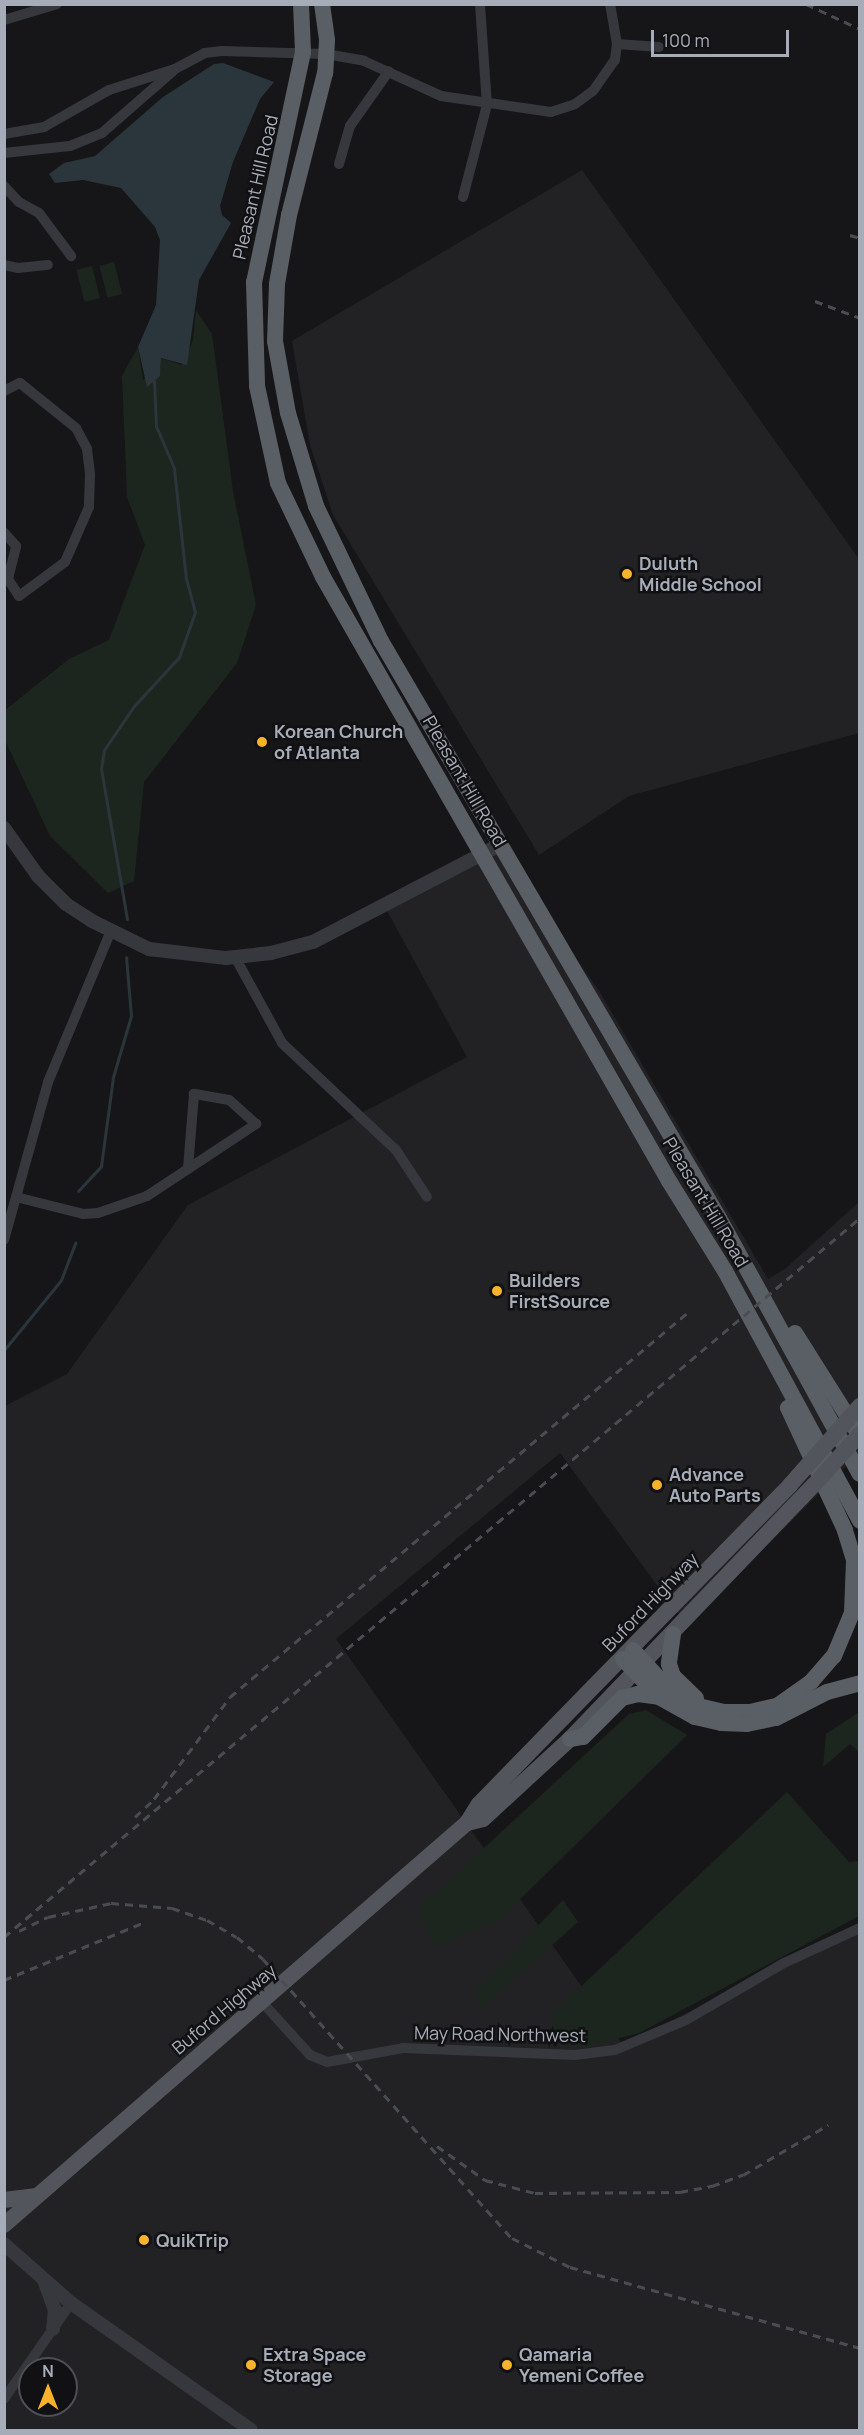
<!DOCTYPE html>
<html>
<head>
<meta charset="utf-8">
<style>
	body { margin:0 }
	#map { position:relative; width:864px; height:2435px; overflow:hidden; background:#161618; font-family:Manrope,sans-serif }
	div>[style] { position:absolute }
	.built>* { inset:0; background:#222225 }
	.green>* { inset:0; background:#1d261e; transform-origin:0 0 }
	.water>* { inset:0; background:#2b353c }
	.stream>* { height:3px; margin:-1.5px; padding:0 1.5px; transform-origin:1.5px; border-radius:1.5px; background:#2b353c }
	.minor>* { height:10px; margin:-5px; padding:0 5px; transform-origin:5px; border-radius:5px; background:#36383d }
	.tertiary>* { height:14px; margin:-7px; padding:0 7px; transform-origin:7px; border-radius:7px; background:#36383d }
	.primary>* { height:16px; margin:-8px; padding:0 8px; transform-origin:8px; border-radius:8px; background:#52555c }
	.trunk>* { height:16px; margin:-8px; padding:0 8px; transform-origin:8px; border-radius:8px; background:#5a5e65 }
	.rail>* { height:3px; margin-top:-1.5px; transform-origin:0; background:repeating-linear-gradient(90deg,#494c52 0 8px,transparent 0 14px) }
	.primary-bridge>* { height:16px; margin:-8px; padding:0 8px; transform-origin:8px; border-radius:8px; background:#52555c }
	.dots>* { width:16px; height:16px; translate:-50% -50%; box-sizing:border-box; border:3px solid #111113; border-radius:50% }
	span { translate:-50% -50%; white-space:nowrap; text-align:center; line-height:1.15; -webkit-text-stroke:5px #111113; paint-order:stroke }
	.street-label { font-size:18px; color:#a7adb8 }
	.poi-label { font-size:18px; color:#a7adb8; font-weight:700 }
	.left { translate:0 -50%; text-align:left }
	.frame { position:absolute; inset:0; border:6px solid #a7adb8; pointer-events:none }
	.north { position:absolute; left:18px; top:2357px; width:60px; height:60px; box-sizing:border-box; background:#111113; border:2px solid #4d4f55; border-radius:50%; rotate:0deg; font-size:16px; font-weight:700; line-height:24px; text-align:center; color:#a7adb8 }
	.north::after { content:''; display:block; margin:auto; width:21px; height:27px; background:#f9b22c; clip-path:polygon(50% 0,100% 100%,50% 72%,0 100%) }
	.scale { position:absolute; left:651px; top:30px; width:138px; height:27px; box-sizing:border-box; border:3px solid #a7adb8; border-top:0; padding-left:8px; font-size:18px; line-height:21px; white-space:nowrap; color:#a7adb8; -webkit-text-stroke:4px #111113; paint-order:stroke }
</style>
</head>
<body>
<div id="map">
	<div class="built">
		<div style="clip-path:polygon(582px 170px,859px 559px,859px 733px,629px 796px,539px 855px,333px 515px,310px 445px,292px 341px)"></div>
		<div style="clip-path:polygon(evenodd,495px 850px,598px 989px,768px 1279px,786px 1268px,859px 1202px,859px 1453px,687px 1626px,560px 1453px,336px 1639px,623px 2045px,859px 1927px,859px 2430px,5px 2430px,5px 1406px,67px 1374px,188px 1205px,467px 1057px,387px 911px,495px 850px,30px 2369px,66px 2369px,66px 2405px,30px 2405px,30px 2369px)"></div>
	</div>
	<div class="green">
		<div style="left:114px;top:262px;width:33px;height:15px;rotate:76deg"></div>
		<div style="left:92px;top:266px;width:33px;height:16px;rotate:76deg"></div>
		<div style="clip-path:polygon(196px 310px,212px 334px,233px 491px,256px 605px,237px 663px,144px 782px,134px 881px,108px 893px,50px 836px,5px 740px,4px 711px,69px 659px,109px 640px,145px 545px,127px 497px,122px 376px,138px 347px,143px 380px,161px 367px,160px 358px,182px 365px,193px 340px)"></div>
		<div style="clip-path:polygon(646px 1710px,687px 1735px,499px 1920px,435px 1946px,418px 1909px,629px 1714px)"></div>
		<div style="clip-path:polygon(859px 1712px,859px 1752px,850px 1744px,823px 1767px,826px 1734px)"></div>
		<div style="clip-path:polygon(787px 1792px,849px 1862px,859px 1861px,859px 1916px,639px 2033px,583px 2047px,549px 2039px,556px 2010px)"></div>
		<div style="clip-path:polygon(563px 1900px,578px 1922px,480px 2010px,476px 1989px)"></div>
	</div>
	<div class="water">
		<div style="clip-path:polygon(223px 63px,274px 82px,260px 99px,233px 162px,220px 206px,222px 215px,231px 223px,199px 280px,187px 365px,161px 358px,160px 376px,147px 387px,138px 347px,156px 305px,160px 240px,155px 227px,121px 188px,83px 180px,55px 183px,49px 174px,64px 163px,95px 156px,163px 97px,214px 64px)"></div>
	</div>
	<div class="stream">
		<div style="left:127px;top:919px;width:152px;rotate:-99.8deg"></div>
		<div style="left:101px;top:769px;width:19px;rotate:-81deg"></div>
		<div style="left:104px;top:750px;width:53px;rotate:-55.7deg"></div>
		<div style="left:134px;top:706px;width:67px;rotate:-47.4deg"></div>
		<div style="left:179px;top:657px;width:48px;rotate:-70.4deg"></div>
		<div style="left:195px;top:612px;width:34px;rotate:-105deg"></div>
		<div style="left:186px;top:579px;width:112px;rotate:-96.2deg"></div>
		<div style="left:174px;top:468px;width:46px;rotate:-113.2deg"></div>
		<div style="left:156px;top:426px;width:45px;rotate:-92.5deg"></div>
		<div style="left:78px;top:1191px;width:34px;rotate:-47deg"></div>
		<div style="left:101px;top:1166px;width:90px;rotate:-82.3deg"></div>
		<div style="left:113px;top:1077px;width:64px;rotate:-73.6deg"></div>
		<div style="left:131px;top:1016px;width:59px;rotate:-94.8deg"></div>
		<div style="left:4px;top:1350px;width:90px;rotate:-50.8deg"></div>
		<div style="left:61px;top:1280px;width:40px;rotate:-69deg"></div>
	</div>
	<div class="minor">
		<div style="left:4px;top:20px;width:55px;rotate:-16.8deg"></div>
		<div style="left:617px;top:44px;width:42px;rotate:4.1deg"></div>
		<div style="left:4px;top:134px;width:41px;rotate:-9.9deg"></div>
		<div style="left:44px;top:127px;width:75px;rotate:-29.6deg"></div>
		<div style="left:109px;top:90px;width:69px;rotate:-17.7deg"></div>
		<div style="left:175px;top:69px;width:34px;rotate:-28deg"></div>
		<div style="left:205px;top:53px;width:17px;rotate:-7deg"></div>
		<div style="left:222px;top:51px;width:104px;rotate:1.7deg"></div>
		<div style="left:326px;top:54px;width:39px;rotate:10deg"></div>
		<div style="left:364px;top:61px;width:85px;rotate:24.4deg"></div>
		<div style="left:441px;top:96px;width:111px;rotate:8.3deg"></div>
		<div style="left:551px;top:112px;width:25px;rotate:-18deg"></div>
		<div style="left:575px;top:104px;width:22px;rotate:-36deg"></div>
		<div style="left:593px;top:91px;width:38px;rotate:-55deg"></div>
		<div style="left:615px;top:60px;width:16px;rotate:-83deg"></div>
		<div style="left:617px;top:44px;width:41px;rotate:-99.9deg"></div>
		<div style="left:4px;top:153px;width:66px;rotate:-6.1deg"></div>
		<div style="left:70px;top:146px;width:35px;rotate:-22deg"></div>
		<div style="left:102px;top:133px;width:94px;rotate:-41.1deg"></div>
		<div style="left:339px;top:164px;width:40px;rotate:-74deg"></div>
		<div style="left:350px;top:126px;width:67px;rotate:-54.7deg"></div>
		<div style="left:4px;top:186px;width:22px;rotate:47deg"></div>
		<div style="left:19px;top:202px;width:23px;rotate:29deg"></div>
		<div style="left:39px;top:213px;width:54px;rotate:53.3deg"></div>
		<div style="left:463px;top:197px;width:95px;rotate:-75.4deg"></div>
		<div style="left:487px;top:105px;width:101px;rotate:-94deg"></div>
		<div style="left:4px;top:265px;width:14px;rotate:12deg"></div>
		<div style="left:18px;top:268px;width:30px;rotate:-6deg"></div>
		<div style="left:4px;top:391px;width:18px;rotate:-27deg"></div>
		<div style="left:20px;top:383px;width:72px;rotate:38.8deg"></div>
		<div style="left:76px;top:428px;width:24px;rotate:62deg"></div>
		<div style="left:87px;top:449px;width:26px;rotate:83deg"></div>
		<div style="left:90px;top:475px;width:32px;rotate:92deg"></div>
		<div style="left:89px;top:507px;width:60px;rotate:113.6deg"></div>
		<div style="left:65px;top:562px;width:57px;rotate:143.5deg"></div>
		<div style="left:19px;top:596px;width:20px;rotate:-123deg"></div>
		<div style="left:8px;top:579px;width:34px;rotate:-76deg"></div>
		<div style="left:16px;top:546px;width:18px;rotate:-131deg"></div>
		<div style="left:235px;top:957px;width:98px;rotate:61.3deg"></div>
		<div style="left:282px;top:1043px;width:156px;rotate:43.2deg"></div>
		<div style="left:396px;top:1150px;width:56px;rotate:56.6deg"></div>
		<div style="left:16px;top:1197px;width:69px;rotate:14.2deg"></div>
		<div style="left:83px;top:1214px;width:15px;rotate:-4deg"></div>
		<div style="left:98px;top:1213px;width:52px;rotate:-19.1deg"></div>
		<div style="left:147px;top:1196px;width:49px;rotate:-33.4deg"></div>
		<div style="left:188px;top:1169px;width:82px;rotate:-33.5deg"></div>
		<div style="left:256px;top:1124px;width:36px;rotate:-138deg"></div>
		<div style="left:229px;top:1100px;width:36px;rotate:-170deg"></div>
		<div style="left:194px;top:1094px;width:75px;rotate:94.6deg"></div>
		<div style="left:4px;top:1240px;width:164px;rotate:-74.4deg"></div>
		<div style="left:48px;top:1082px;width:164px;rotate:-67.4deg"></div>
		<div style="left:262px;top:2002px;width:72px;rotate:47.8deg"></div>
		<div style="left:310px;top:2055px;width:18px;rotate:22deg"></div>
		<div style="left:327px;top:2062px;width:77px;rotate:-10.4deg"></div>
		<div style="left:403px;top:2048px;width:172px;rotate:2.3deg"></div>
		<div style="left:575px;top:2055px;width:40px;rotate:-7.1deg"></div>
		<div style="left:615px;top:2050px;width:77px;rotate:-22.9deg"></div>
		<div style="left:686px;top:2020px;width:113px;rotate:-30.2deg"></div>
		<div style="left:784px;top:1963px;width:84px;rotate:-24.7deg"></div>
		<div style="left:4px;top:2399px;width:117px;rotate:-55.1deg"></div>
	</div>
	<div class="tertiary">
		<div style="left:4px;top:828px;width:59px;rotate:54.7deg"></div>
		<div style="left:38px;top:876px;width:40px;rotate:45deg"></div>
		<div style="left:66px;top:904px;width:31px;rotate:33deg"></div>
		<div style="left:92px;top:921px;width:64px;rotate:26.2deg"></div>
		<div style="left:149px;top:949px;width:78px;rotate:6.7deg"></div>
		<div style="left:226px;top:958px;width:45px;rotate:-6.3deg"></div>
		<div style="left:271px;top:953px;width:43px;rotate:-14.7deg"></div>
		<div style="left:313px;top:942px;width:210px;rotate:-27.5deg"></div>
		<div style="left:4px;top:2244px;width:89px;rotate:41.4deg"></div>
		<div style="left:71px;top:2303px;width:220px;rotate:35.2deg"></div>
		<div style="left:44px;top:2280px;width:32px;rotate:70deg"></div>
		<div style="left:55px;top:2310px;width:19px;rotate:96deg"></div>
	</div>
	<div class="primary">
		<div style="left:467px;top:1823px;width:16px;rotate:-14deg"></div>
		<div style="left:483px;top:1819px;width:118px;rotate:-42.6deg"></div>
		<div style="left:570px;top:1739px;width:352px;rotate:-46.2deg"></div>
		<div style="left:4px;top:2200px;width:33px;rotate:-7deg"></div>
		<div style="left:4px;top:2225px;width:613px;rotate:-40.97deg"></div>
		<div style="left:467px;top:1823px;width:22px;rotate:-58deg"></div>
		<div style="left:479px;top:1804px;width:446px;rotate:-45.7deg"></div>
	</div>
	<div class="trunk">
		<div style="left:301px;top:4px;width:48px;rotate:87.6deg"></div>
		<div style="left:303px;top:52px;width:235px;rotate:102deg"></div>
		<div style="left:254px;top:282px;width:104px;rotate:88.3deg"></div>
		<div style="left:257px;top:386px;width:99px;rotate:77.8deg"></div>
		<div style="left:278px;top:483px;width:104px;rotate:64.4deg"></div>
		<div style="left:323px;top:577px;width:696px;rotate:60.19deg"></div>
		<div style="left:669px;top:1181px;width:106px;rotate:58.1deg"></div>
		<div style="left:725px;top:1271px;width:284px;rotate:61.6deg"></div>
		<div style="left:322px;top:4px;width:36px;rotate:82deg"></div>
		<div style="left:327px;top:40px;width:33px;rotate:93deg"></div>
		<div style="left:325px;top:73px;width:146px;rotate:104.2deg"></div>
		<div style="left:289px;top:215px;width:70px;rotate:99.9deg"></div>
		<div style="left:277px;top:284px;width:57px;rotate:92deg"></div>
		<div style="left:275px;top:341px;width:73px;rotate:79.8deg"></div>
		<div style="left:288px;top:413px;width:97px;rotate:73.2deg"></div>
		<div style="left:316px;top:506px;width:150px;rotate:64.3deg"></div>
		<div style="left:381px;top:641px;width:669px;rotate:59.64deg"></div>
		<div style="left:719px;top:1218px;width:292px;rotate:61.2deg"></div>
		<div style="left:795px;top:1333px;width:115px;rotate:57.8deg"></div>
		<div style="left:673px;top:1634px;width:30px;rotate:98deg"></div>
		<div style="left:669px;top:1664px;width:13px;rotate:72deg"></div>
		<div style="left:673px;top:1676px;width:32px;rotate:44deg"></div>
		<div style="left:633px;top:1650px;width:58px;rotate:47.8deg"></div>
		<div style="left:672px;top:1693px;width:25px;rotate:29deg"></div>
		<div style="left:694px;top:1705px;width:32px;rotate:13deg"></div>
		<div style="left:725px;top:1712px;width:25px"></div>
		<div style="left:750px;top:1712px;width:28px;rotate:-13deg"></div>
		<div style="left:777px;top:1706px;width:42px;rotate:-35.2deg"></div>
		<div style="left:811px;top:1682px;width:35px;rotate:-49deg"></div>
		<div style="left:834px;top:1656px;width:47px;rotate:-67.3deg"></div>
		<div style="left:852px;top:1613px;width:53px;rotate:-87.8deg"></div>
		<div style="left:854px;top:1560px;width:31px;rotate:-107deg"></div>
		<div style="left:845px;top:1530px;width:135px;rotate:-115deg"></div>
		<div style="left:623px;top:1659px;width:52px;rotate:46.5deg"></div>
		<div style="left:659px;top:1697px;width:41px;rotate:29.1deg"></div>
		<div style="left:695px;top:1717px;width:27px;rotate:13deg"></div>
		<div style="left:721px;top:1723px;width:26px;rotate:2deg"></div>
		<div style="left:747px;top:1724px;width:30px;rotate:-12deg"></div>
		<div style="left:776px;top:1718px;width:57px;rotate:-27deg"></div>
		<div style="left:827px;top:1692px;width:34px;rotate:-15deg"></div>
		<div style="left:570px;top:1739px;width:13px;rotate:-9deg"></div>
		<div style="left:583px;top:1737px;width:55px;rotate:-45deg"></div>
		<div style="left:622px;top:1698px;width:16px;rotate:-14deg"></div>
		<div style="left:638px;top:1694px;width:21px;rotate:8deg"></div>
	</div>
	<div class="rail">
		<div style="left:806px;top:4px;width:60px;rotate:24.8deg"></div>
		<div style="left:850px;top:235px;width:10px;rotate:17deg"></div>
		<div style="left:815px;top:301px;width:48px;rotate:20.7deg"></div>
		<div style="left:135px;top:1817px;width:26px;rotate:-43deg"></div>
		<div style="left:154px;top:1799px;width:127px;rotate:-53.3deg"></div>
		<div style="left:230px;top:1697px;width:596px;rotate:-40.03deg"></div>
		<div style="left:19px;top:1931px;width:32px;rotate:-26deg"></div>
		<div style="left:48px;top:1917px;width:65px;rotate:-12.5deg"></div>
		<div style="left:111px;top:1903px;width:61px;rotate:4.7deg"></div>
		<div style="left:172px;top:1908px;width:37px;rotate:19deg"></div>
		<div style="left:207px;top:1920px;width:34px;rotate:30deg"></div>
		<div style="left:237px;top:1937px;width:34px;rotate:40deg"></div>
		<div style="left:263px;top:1959px;width:374px;rotate:48.3deg"></div>
		<div style="left:512px;top:2238px;width:65px;rotate:26.6deg"></div>
		<div style="left:570px;top:2267px;width:301px;rotate:15.6deg"></div>
		<div style="left:4px;top:1937px;width:1118px;rotate:-40.03deg"></div>
		<div style="left:4px;top:1980px;width:152px;rotate:-22.4deg"></div>
		<div style="left:437px;top:2146px;width:59px;rotate:35.3deg"></div>
		<div style="left:485px;top:2180px;width:52px;rotate:14.6deg"></div>
		<div style="left:535px;top:2193px;width:145px;rotate:-0.4deg"></div>
		<div style="left:680px;top:2192px;width:33px;rotate:-11deg"></div>
		<div style="left:712px;top:2186px;width:33px;rotate:-20deg"></div>
		<div style="left:743px;top:2175px;width:99px;rotate:-30.5deg"></div>
	</div>
	<div class="primary-bridge">
		<div style="left:790px;top:1485px;width:106px;rotate:-48.5deg"></div>
		<div style="left:814px;top:1485px;width:69px;rotate:-48deg"></div>
	</div>
	<div class="dots">
		<div style="left:627px;top:574px;background:#f9b22c"></div>
		<div style="left:262px;top:742px;background:#f9b22c"></div>
		<div style="left:497px;top:1291px;background:#f9b22c"></div>
		<div style="left:657px;top:1485px;background:#f9b22c"></div>
		<div style="left:144px;top:2240px;background:#f9b22c"></div>
		<div style="left:251px;top:2365px;background:#f9b22c"></div>
		<div style="left:507px;top:2365px;background:#f9b22c"></div>
	</div>
	<div class="street-label">
		<span style="left:255px;top:187px;rotate:-77deg">Pleasant Hill Road</span>
		<span style="left:465px;top:781px;rotate:60deg">Pleasant Hill Road</span>
		<span style="left:706px;top:1202px;rotate:59deg">Pleasant Hill Road</span>
		<span style="left:650px;top:1602px;rotate:-46deg">Buford Highway</span>
		<span style="left:224px;top:2009px;rotate:-40deg">Buford Highway</span>
		<span style="left:500px;top:2034px;rotate:1deg">May Road Northwest</span>
	</div>
	<div class="poi-label">
		<span class="left" style="left:639px;top:574px">Duluth<br>Middle School</span>
		<span class="left" style="left:274px;top:742px">Korean Church<br>of Atlanta</span>
		<span class="left" style="left:509px;top:1291px">Builders<br>FirstSource</span>
		<span class="left" style="left:669px;top:1485px">Advance<br>Auto Parts</span>
		<span class="left" style="left:156px;top:2240px">QuikTrip</span>
		<span class="left" style="left:263px;top:2365px">Extra Space<br>Storage</span>
		<span class="left" style="left:519px;top:2365px">Qamaria<br>Yemeni Coffee</span>
	</div>
	<div class="frame"></div>
	<div class="north">N</div>
	<div class="scale">100 m</div>
</div>
</body>
</html>
